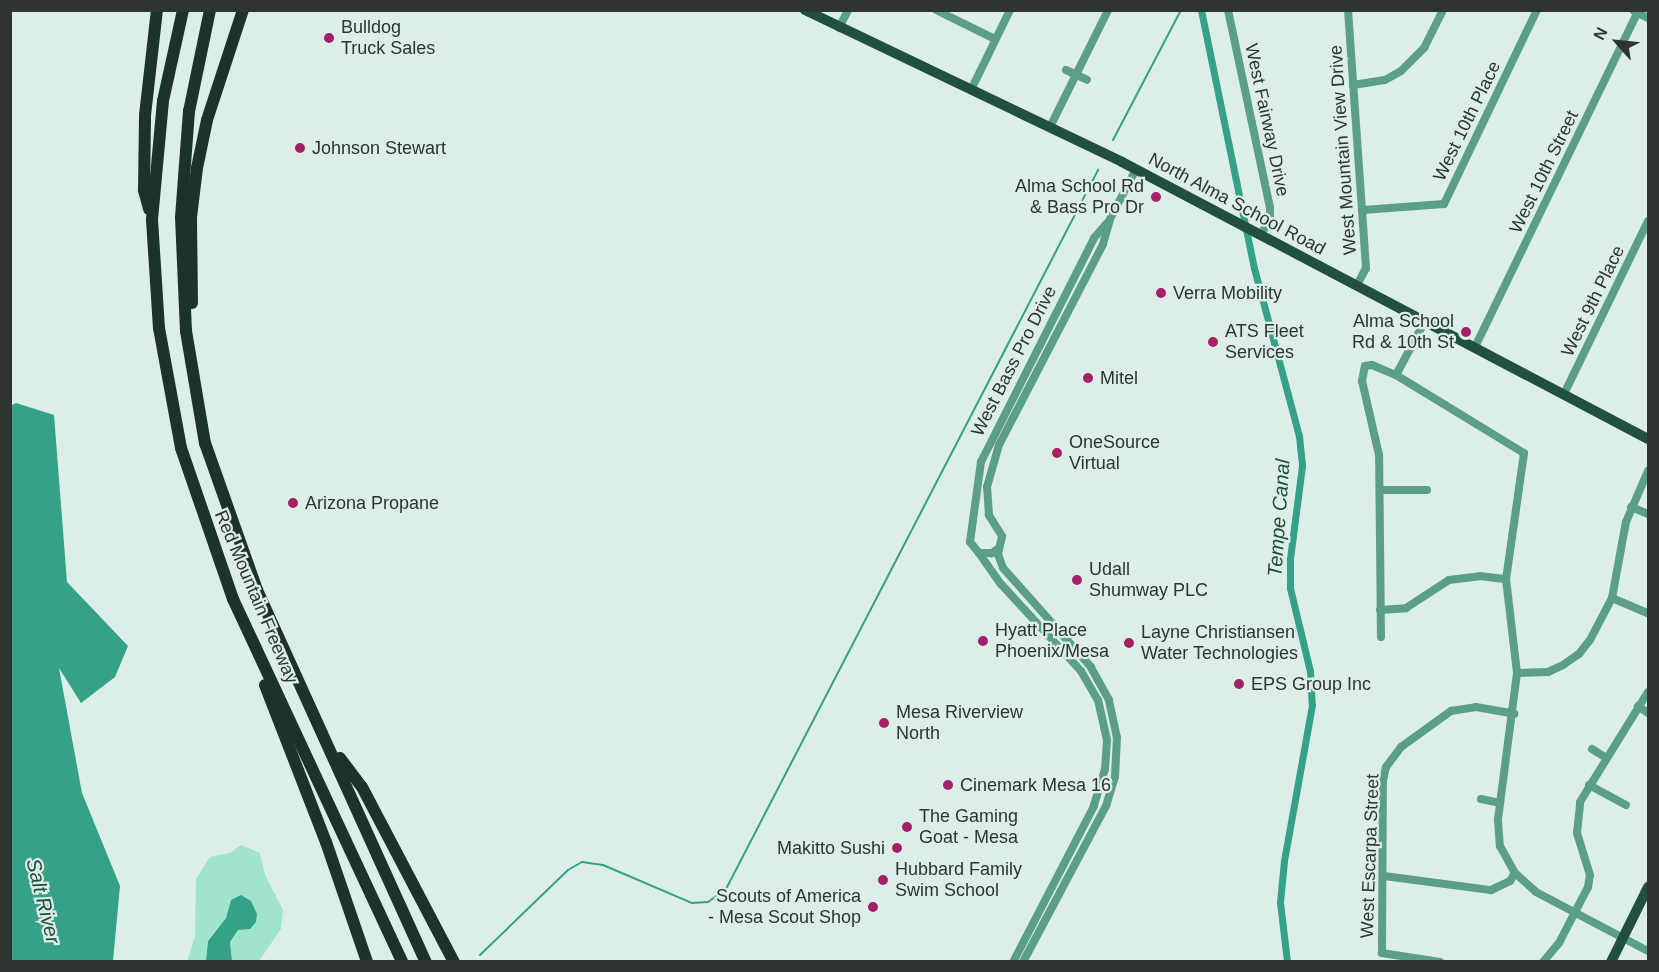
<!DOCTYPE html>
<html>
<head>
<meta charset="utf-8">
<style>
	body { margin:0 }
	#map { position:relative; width:1659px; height:972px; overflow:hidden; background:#dceee7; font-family:Arial,sans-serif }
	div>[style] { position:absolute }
	.green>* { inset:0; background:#a0e4ce }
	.water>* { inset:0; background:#35a186 }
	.stream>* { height:2px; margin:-1px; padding:0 1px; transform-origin:1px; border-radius:1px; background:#35a186 }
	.canal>* { height:7px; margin:-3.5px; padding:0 3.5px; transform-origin:3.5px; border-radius:3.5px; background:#35a186 }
	.minor>* { height:8px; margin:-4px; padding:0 4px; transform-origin:4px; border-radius:4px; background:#5b9e8a }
	.major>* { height:10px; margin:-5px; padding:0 5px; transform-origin:5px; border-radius:5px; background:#215043 }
	.highway>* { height:12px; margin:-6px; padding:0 6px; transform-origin:6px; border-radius:6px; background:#1b332c }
	.dots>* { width:16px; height:16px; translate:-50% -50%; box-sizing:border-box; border:3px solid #dceee7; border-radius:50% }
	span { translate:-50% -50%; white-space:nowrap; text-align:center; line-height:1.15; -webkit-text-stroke:4.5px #dceee7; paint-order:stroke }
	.poi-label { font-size:18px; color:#2d3431 }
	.left { translate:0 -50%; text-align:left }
	.right { translate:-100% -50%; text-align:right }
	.street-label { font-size:18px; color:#2d3431 }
	.water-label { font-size:20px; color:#1f4c40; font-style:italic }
	.frame { position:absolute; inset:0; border:12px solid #2d3431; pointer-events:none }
	.north { position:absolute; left:1587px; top:12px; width:60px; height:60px; -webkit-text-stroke:4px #dceee7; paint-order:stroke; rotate:297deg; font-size:16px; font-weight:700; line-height:24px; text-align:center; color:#2d3431 }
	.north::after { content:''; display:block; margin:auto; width:21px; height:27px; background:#2d3431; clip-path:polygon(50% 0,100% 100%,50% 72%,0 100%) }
</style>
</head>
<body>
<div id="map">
	<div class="green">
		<div style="clip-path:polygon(241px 845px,260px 853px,265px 875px,283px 910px,281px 929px,259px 961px,232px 961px,230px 942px,238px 930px,231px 900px,226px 918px,208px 940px,206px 961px,187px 962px,195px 936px,196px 879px,210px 857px,230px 853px)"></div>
	</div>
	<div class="water">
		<div style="clip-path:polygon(16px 403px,54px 415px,67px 582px,128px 646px,115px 677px,81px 703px,59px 668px,82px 793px,120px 886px,113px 961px,11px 961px,10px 406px)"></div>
		<div style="clip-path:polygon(241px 895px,251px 901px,257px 914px,256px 922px,250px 929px,238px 930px,230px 942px,232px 961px,206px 961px,208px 941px,226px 918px,231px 900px)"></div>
	</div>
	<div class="stream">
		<div style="left:1113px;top:140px;width:147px;rotate:-62.4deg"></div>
		<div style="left:480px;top:955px;width:122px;rotate:-44deg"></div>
		<div style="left:568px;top:870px;width:16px;rotate:-30deg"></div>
		<div style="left:582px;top:862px;width:21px;rotate:8deg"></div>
		<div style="left:603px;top:865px;width:97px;rotate:23.1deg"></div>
		<div style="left:692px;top:903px;width:16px;rotate:-4deg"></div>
		<div style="left:708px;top:902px;width:22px;rotate:-36deg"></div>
		<div style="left:726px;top:889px;width:810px;rotate:-62.64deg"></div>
	</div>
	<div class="canal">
		<div style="left:1201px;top:10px;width:263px;rotate:78.4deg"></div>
		<div style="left:1254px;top:268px;width:174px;rotate:75deg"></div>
		<div style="left:1299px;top:436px;width:30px;rotate:84deg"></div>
		<div style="left:1302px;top:466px;width:94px;rotate:97.4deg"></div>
		<div style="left:1290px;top:559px;width:29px;rotate:90deg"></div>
		<div style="left:1290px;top:588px;width:85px;rotate:76.5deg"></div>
		<div style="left:1310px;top:671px;width:34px;rotate:87deg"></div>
		<div style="left:1312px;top:705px;width:158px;rotate:100.2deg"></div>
		<div style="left:1284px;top:861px;width:41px;rotate:95.6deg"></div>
		<div style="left:1280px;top:902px;width:60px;rotate:83.3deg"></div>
	</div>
	<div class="minor">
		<div style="left:936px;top:10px;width:66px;rotate:26.2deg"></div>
		<div style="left:1228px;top:10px;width:202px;rotate:78deg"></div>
		<div style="left:1270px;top:208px;width:10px;rotate:90deg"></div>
		<div style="left:1270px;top:218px;width:19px;rotate:118deg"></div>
		<div style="left:1348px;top:10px;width:259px;rotate:86deg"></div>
		<div style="left:1366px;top:268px;width:19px;rotate:118deg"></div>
		<div style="left:1634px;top:11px;width:16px;rotate:27deg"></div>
		<div style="left:839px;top:28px;width:20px;rotate:-63deg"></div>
		<div style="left:1066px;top:70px;width:23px;rotate:25deg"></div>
		<div style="left:1353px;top:85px;width:32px;rotate:-9deg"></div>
		<div style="left:1385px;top:80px;width:18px;rotate:-29deg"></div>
		<div style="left:1401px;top:71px;width:33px;rotate:-45deg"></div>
		<div style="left:1424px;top:48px;width:42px;rotate:-63.4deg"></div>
		<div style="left:971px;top:90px;width:89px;rotate:-64deg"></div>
		<div style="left:1050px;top:127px;width:131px;rotate:-63.6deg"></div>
		<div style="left:1363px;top:210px;width:81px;rotate:-4.2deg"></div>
		<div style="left:1444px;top:204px;width:215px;rotate:-64.4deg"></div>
		<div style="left:1475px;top:347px;width:375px;rotate:-64.1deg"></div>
		<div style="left:1396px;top:375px;width:61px;rotate:-61.8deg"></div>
		<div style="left:1564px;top:394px;width:192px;rotate:-64.1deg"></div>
		<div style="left:1381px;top:490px;width:46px"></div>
		<div style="left:1631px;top:507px;width:18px;rotate:22deg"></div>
		<div style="left:999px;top:548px;width:9px;rotate:144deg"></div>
		<div style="left:992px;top:553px;width:13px;rotate:180deg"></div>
		<div style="left:979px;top:553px;width:14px;rotate:-129deg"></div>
		<div style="left:970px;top:542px;width:81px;rotate:-82.2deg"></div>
		<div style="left:981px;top:462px;width:251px;rotate:-63.2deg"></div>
		<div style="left:1094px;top:238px;width:20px;rotate:-49deg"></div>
		<div style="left:979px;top:553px;width:38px;rotate:55deg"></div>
		<div style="left:1001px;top:584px;width:118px;rotate:47.4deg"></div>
		<div style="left:1081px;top:671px;width:34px;rotate:60deg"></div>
		<div style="left:1098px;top:700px;width:41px;rotate:77.3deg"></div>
		<div style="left:1107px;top:740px;width:29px;rotate:94deg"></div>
		<div style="left:1105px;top:769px;width:39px;rotate:107deg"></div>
		<div style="left:1094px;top:806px;width:176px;rotate:117.4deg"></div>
		<div style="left:1612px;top:598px;width:39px;rotate:23deg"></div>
		<div style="left:1380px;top:610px;width:26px;rotate:-4deg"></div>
		<div style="left:1406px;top:608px;width:51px;rotate:-33.1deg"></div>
		<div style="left:1449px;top:580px;width:31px;rotate:-7deg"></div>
		<div style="left:1480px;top:576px;width:26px;rotate:7deg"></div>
		<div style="left:1381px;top:637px;width:182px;rotate:-90.6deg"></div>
		<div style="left:1379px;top:455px;width:76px;rotate:-102.9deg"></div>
		<div style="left:1362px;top:381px;width:15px;rotate:-79deg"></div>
		<div style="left:1365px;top:366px;width:7px;rotate:-8deg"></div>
		<div style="left:1372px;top:365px;width:26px;rotate:23deg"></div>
		<div style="left:1396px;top:375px;width:150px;rotate:31.4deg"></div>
		<div style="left:1524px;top:453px;width:127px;rotate:98.1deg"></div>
		<div style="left:1506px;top:579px;width:95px;rotate:83.3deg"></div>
		<div style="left:1517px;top:673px;width:148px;rotate:97.4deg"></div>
		<div style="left:1498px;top:820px;width:26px;rotate:86deg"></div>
		<div style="left:1500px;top:846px;width:31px;rotate:61deg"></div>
		<div style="left:1515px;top:873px;width:28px;rotate:42deg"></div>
		<div style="left:1536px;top:892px;width:127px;rotate:27.8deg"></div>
		<div style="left:1517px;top:673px;width:31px;rotate:-2deg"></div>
		<div style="left:1548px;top:672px;width:17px;rotate:-25deg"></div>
		<div style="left:1563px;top:665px;width:19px;rotate:-35deg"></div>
		<div style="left:1579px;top:654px;width:18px;rotate:-52deg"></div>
		<div style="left:1590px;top:640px;width:47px;rotate:-62.4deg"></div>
		<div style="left:1612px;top:598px;width:77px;rotate:-79.6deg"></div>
		<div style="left:1626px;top:522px;width:56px;rotate:-66.7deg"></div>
		<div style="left:1638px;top:706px;width:12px;rotate:35deg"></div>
		<div style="left:1592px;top:749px;width:15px;rotate:32deg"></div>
		<div style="left:1589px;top:785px;width:42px;rotate:28.4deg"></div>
		<div style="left:1481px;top:799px;width:19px;rotate:12deg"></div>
		<div style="left:1384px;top:876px;width:108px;rotate:7.5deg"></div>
		<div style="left:1491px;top:890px;width:21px;rotate:-25deg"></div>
		<div style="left:1510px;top:881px;width:9px;rotate:-58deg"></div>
		<div style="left:1023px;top:962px;width:177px;rotate:-62deg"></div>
		<div style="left:1106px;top:806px;width:31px;rotate:-73deg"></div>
		<div style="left:1115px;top:776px;width:38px;rotate:-87deg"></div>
		<div style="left:1117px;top:738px;width:39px;rotate:-102deg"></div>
		<div style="left:1109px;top:700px;width:38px;rotate:-119deg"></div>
		<div style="left:1091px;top:667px;width:132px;rotate:-131.6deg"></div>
		<div style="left:1003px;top:568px;width:15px;rotate:-110deg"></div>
		<div style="left:998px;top:554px;width:18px;rotate:-77deg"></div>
		<div style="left:1002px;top:536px;width:25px;rotate:-122deg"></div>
		<div style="left:989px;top:515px;width:28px;rotate:-94deg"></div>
		<div style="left:987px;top:487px;width:44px;rotate:-74.1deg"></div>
		<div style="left:999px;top:445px;width:226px;rotate:-62.6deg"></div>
		<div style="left:1103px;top:244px;width:26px;rotate:-74deg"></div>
		<div style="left:1110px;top:219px;width:56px;rotate:-62.5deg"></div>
		<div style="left:1440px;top:962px;width:59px;rotate:-171.2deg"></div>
		<div style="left:1382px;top:953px;width:173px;rotate:-89.7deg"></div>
		<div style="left:1383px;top:780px;width:13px;rotate:-77deg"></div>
		<div style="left:1386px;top:767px;width:25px;rotate:-53deg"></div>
		<div style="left:1401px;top:747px;width:62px;rotate:-35.8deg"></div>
		<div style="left:1451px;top:711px;width:25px;rotate:-9deg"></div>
		<div style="left:1476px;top:707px;width:39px;rotate:10deg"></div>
		<div style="left:1543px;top:962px;width:25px;rotate:-50deg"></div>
		<div style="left:1559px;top:943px;width:63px;rotate:-62.6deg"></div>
		<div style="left:1588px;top:887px;width:12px;rotate:-81deg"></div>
		<div style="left:1590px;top:875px;width:44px;rotate:-107.2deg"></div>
		<div style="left:1577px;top:833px;width:31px;rotate:-84deg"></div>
		<div style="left:1580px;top:802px;width:129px;rotate:-58.3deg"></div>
	</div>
	<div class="major">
		<div style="left:805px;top:10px;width:352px;rotate:25.6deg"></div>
		<div style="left:1122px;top:162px;width:594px;rotate:27.77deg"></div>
		<div style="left:1611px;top:962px;width:84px;rotate:-63.7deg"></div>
	</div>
	<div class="highway">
		<div style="left:183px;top:10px;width:93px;rotate:102.4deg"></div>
		<div style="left:163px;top:101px;width:120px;rotate:95.3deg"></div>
		<div style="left:152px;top:220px;width:108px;rotate:86.3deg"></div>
		<div style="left:159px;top:328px;width:122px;rotate:79.6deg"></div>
		<div style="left:181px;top:448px;width:160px;rotate:71deg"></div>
		<div style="left:233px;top:599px;width:400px;rotate:65deg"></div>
		<div style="left:210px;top:10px;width:103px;rotate:101.7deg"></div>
		<div style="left:189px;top:111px;width:106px;rotate:94.3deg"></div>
		<div style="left:181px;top:217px;width:114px;rotate:87.5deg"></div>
		<div style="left:186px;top:331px;width:114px;rotate:80.4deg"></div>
		<div style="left:205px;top:443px;width:156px;rotate:70.5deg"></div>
		<div style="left:257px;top:590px;width:409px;rotate:65.6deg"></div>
		<div style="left:149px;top:209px;width:20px;rotate:-105deg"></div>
		<div style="left:144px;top:190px;width:75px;rotate:-89.2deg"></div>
		<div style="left:145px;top:115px;width:106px;rotate:-83.5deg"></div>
		<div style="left:192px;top:303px;width:86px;rotate:-90.7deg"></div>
		<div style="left:191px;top:217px;width:49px;rotate:-83deg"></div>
		<div style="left:197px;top:168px;width:49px;rotate:-78.2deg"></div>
		<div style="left:207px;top:120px;width:116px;rotate:-71.9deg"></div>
		<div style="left:265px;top:685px;width:168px;rotate:68.8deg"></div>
		<div style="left:326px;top:842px;width:127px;rotate:71.1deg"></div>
		<div style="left:340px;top:758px;width:36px;rotate:53deg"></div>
		<div style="left:362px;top:787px;width:198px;rotate:62.3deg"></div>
	</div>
	<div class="dots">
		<div style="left:329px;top:38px;background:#a41e68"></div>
		<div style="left:300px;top:148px;background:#a41e68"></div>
		<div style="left:1156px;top:197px;background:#a41e68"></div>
		<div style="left:1161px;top:293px;background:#a41e68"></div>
		<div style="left:1466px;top:332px;background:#a41e68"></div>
		<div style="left:1213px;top:342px;background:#a41e68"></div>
		<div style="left:1088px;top:378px;background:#a41e68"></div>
		<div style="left:1057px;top:453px;background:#a41e68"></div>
		<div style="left:293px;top:503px;background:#a41e68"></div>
		<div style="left:1077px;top:580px;background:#a41e68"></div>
		<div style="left:983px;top:641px;background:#a41e68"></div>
		<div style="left:1129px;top:643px;background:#a41e68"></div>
		<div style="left:1239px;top:684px;background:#a41e68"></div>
		<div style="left:884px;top:723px;background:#a41e68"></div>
		<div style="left:948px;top:785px;background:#a41e68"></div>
		<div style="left:907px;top:827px;background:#a41e68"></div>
		<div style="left:897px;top:848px;background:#a41e68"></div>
		<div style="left:883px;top:880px;background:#a41e68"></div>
		<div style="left:873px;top:907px;background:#a41e68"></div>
	</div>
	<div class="poi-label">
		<span class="left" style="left:341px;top:38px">Bulldog<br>Truck Sales</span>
		<span class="left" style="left:312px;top:148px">Johnson Stewart</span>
		<span class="right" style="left:1144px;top:197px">Alma School Rd<br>&amp; Bass Pro Dr</span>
		<span class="left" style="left:1173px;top:293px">Verra Mobility</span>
		<span class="right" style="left:1454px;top:332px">Alma School<br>Rd &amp; 10th St</span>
		<span class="left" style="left:1225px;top:342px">ATS Fleet<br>Services</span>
		<span class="left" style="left:1100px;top:378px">Mitel</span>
		<span class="left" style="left:1069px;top:453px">OneSource<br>Virtual</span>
		<span class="left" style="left:305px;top:503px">Arizona Propane</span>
		<span class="left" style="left:1089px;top:580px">Udall<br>Shumway PLC</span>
		<span class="left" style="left:995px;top:641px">Hyatt Place<br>Phoenix/Mesa</span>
		<span class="left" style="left:1141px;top:643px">Layne Christiansen<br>Water Technologies</span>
		<span class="left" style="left:1251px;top:684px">EPS Group Inc</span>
		<span class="left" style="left:896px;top:723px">Mesa Riverview<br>North</span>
		<span class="left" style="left:960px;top:785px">Cinemark Mesa 16</span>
		<span class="left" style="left:919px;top:827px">The Gaming<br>Goat - Mesa</span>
		<span class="right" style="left:885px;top:848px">Makitto Sushi</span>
		<span class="left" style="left:895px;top:880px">Hubbard Family<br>Swim School</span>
		<span class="right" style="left:861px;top:907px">Scouts of America<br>- Mesa Scout Shop</span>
	</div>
	<div class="street-label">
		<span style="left:1267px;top:120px;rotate:78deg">West Fairway Drive</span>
		<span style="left:1467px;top:121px;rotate:-64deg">West 10th Place</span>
		<span style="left:1343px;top:150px;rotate:-94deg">West Mountain View Drive</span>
		<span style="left:1544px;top:172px;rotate:-64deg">West 10th Street</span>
		<span style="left:1237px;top:204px;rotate:28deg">North Alma School Road</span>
		<span style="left:1593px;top:301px;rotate:-64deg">West 9th Place</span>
		<span style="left:1014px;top:361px;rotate:-63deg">West Bass Pro Drive</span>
		<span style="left:256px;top:597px;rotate:67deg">Red Mountain Freeway</span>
		<span style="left:1370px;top:856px;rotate:-88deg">West Escarpa Street</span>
	</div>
	<div class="water-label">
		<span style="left:1279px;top:518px;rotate:-86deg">Tempe Canal</span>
		<span style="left:43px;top:901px;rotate:76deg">Salt River</span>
	</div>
	<div class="frame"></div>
	<div class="north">N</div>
</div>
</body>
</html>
